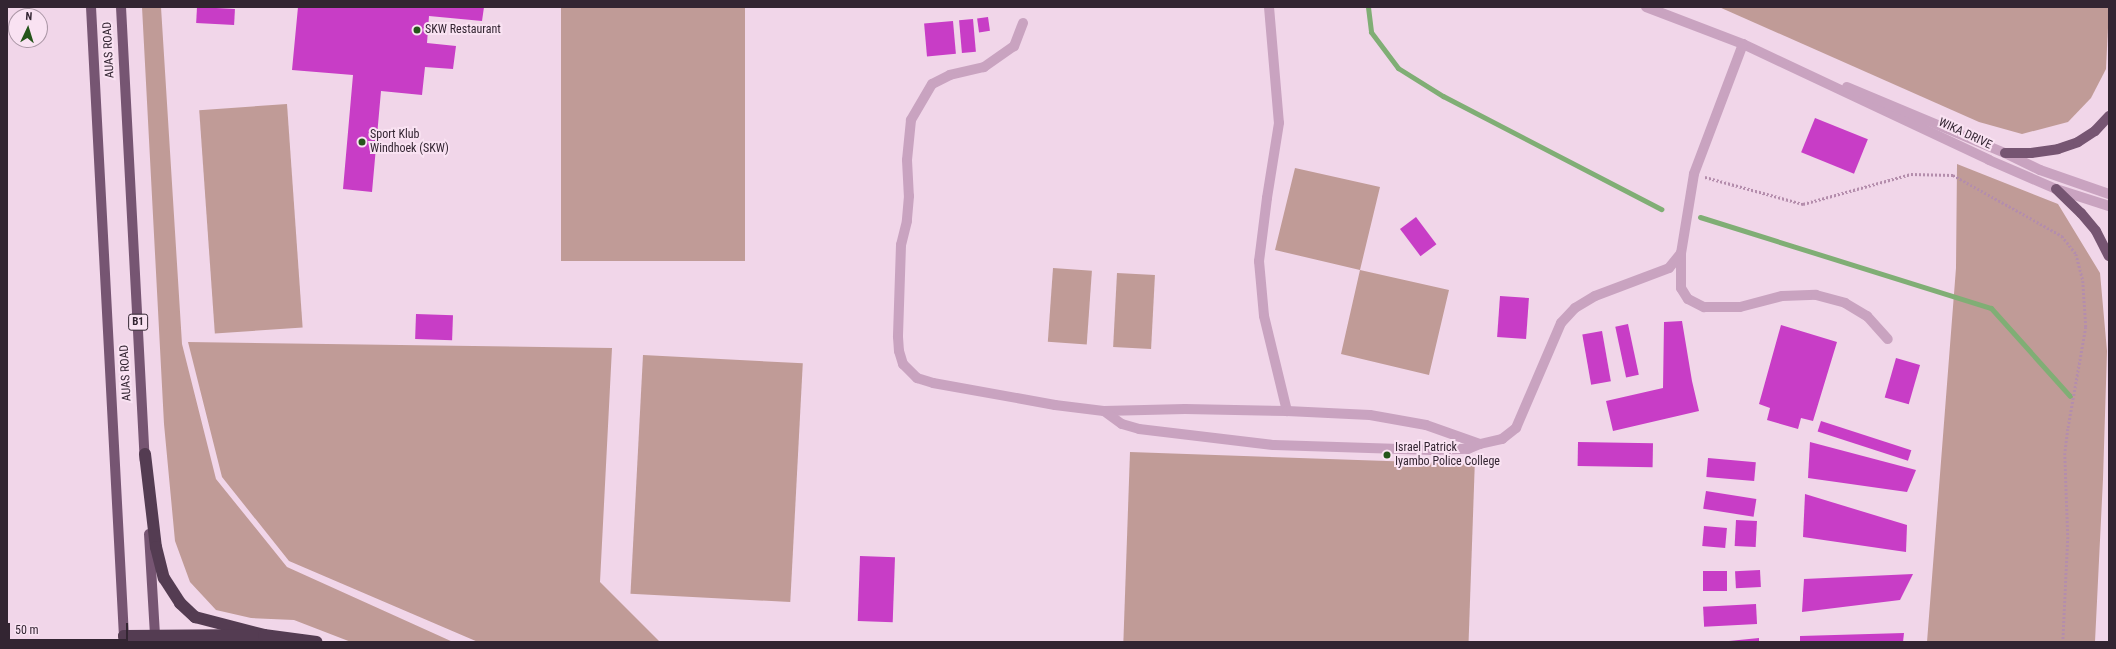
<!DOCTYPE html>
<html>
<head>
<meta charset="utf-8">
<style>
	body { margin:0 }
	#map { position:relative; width:2116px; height:649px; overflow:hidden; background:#f1d6e9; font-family:"Roboto Condensed",sans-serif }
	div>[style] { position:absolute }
	.green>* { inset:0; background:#c09b97; transform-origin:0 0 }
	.stream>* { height:5px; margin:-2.5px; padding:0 2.5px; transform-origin:2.5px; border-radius:2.5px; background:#80ae75 }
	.building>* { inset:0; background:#c83dc6; transform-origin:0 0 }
	.path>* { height:2.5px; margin-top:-1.25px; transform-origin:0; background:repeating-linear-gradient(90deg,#b48dac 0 2px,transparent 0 4px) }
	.minor>* { height:10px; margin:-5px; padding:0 5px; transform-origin:5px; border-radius:5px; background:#c9a3c0 }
	.major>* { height:10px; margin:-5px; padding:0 5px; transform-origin:5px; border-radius:5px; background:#765572 }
	.highway>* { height:12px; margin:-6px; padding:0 6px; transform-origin:6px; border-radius:6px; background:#543c52 }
	.dots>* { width:11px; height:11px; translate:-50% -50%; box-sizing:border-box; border:2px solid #f9e2f2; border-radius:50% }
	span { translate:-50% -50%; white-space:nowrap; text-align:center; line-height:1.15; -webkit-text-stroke:4px #f9e2f2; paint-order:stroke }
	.shield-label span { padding:1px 3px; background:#f9e2f2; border:1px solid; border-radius:3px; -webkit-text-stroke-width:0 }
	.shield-label { font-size:11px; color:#332532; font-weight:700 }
	.poi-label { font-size:12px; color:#332532 }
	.left { translate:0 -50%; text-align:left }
	.street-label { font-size:12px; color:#332532 }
	.frame { position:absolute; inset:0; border:8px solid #332532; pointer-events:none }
	.north { position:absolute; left:8px; top:8px; width:40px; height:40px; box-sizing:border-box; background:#f9e2f2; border:1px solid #aa96a5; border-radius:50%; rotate:4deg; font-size:11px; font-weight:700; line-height:16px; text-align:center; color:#332532 }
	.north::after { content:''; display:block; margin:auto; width:14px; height:18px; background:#24551a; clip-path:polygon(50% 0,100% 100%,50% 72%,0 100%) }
	.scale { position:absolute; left:8px; top:623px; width:120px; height:18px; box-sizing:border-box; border:2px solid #332532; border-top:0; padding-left:5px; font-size:12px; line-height:14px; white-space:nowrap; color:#332532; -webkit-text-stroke:3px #f9e2f2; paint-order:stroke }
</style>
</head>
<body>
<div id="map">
	<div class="green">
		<div style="clip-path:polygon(142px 7px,161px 7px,182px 344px,216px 479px,287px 567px,453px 642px,351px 642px,294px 620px,251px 618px,216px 610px,190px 582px,175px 541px,164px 424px)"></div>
		<div style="left:561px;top:7px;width:184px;height:254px"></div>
		<div style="clip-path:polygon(1719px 7px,2109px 7px,2106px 69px,2091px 98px,2068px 122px,2022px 134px,1979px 122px)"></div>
		<div style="left:287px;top:104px;width:224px;height:88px;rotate:86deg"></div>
		<div style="clip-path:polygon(1957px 164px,2058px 204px,2100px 273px,2107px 351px,2103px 479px,2095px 642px,1927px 642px,1956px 268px)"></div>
		<div style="clip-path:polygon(1295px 168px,1380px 187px,1360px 270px,1449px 290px,1429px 375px,1341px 354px,1360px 270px,1275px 250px)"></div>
		<div style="left:1053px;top:268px;width:39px;height:74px;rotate:4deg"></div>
		<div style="left:1117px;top:273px;width:38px;height:74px;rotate:3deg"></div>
		<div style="clip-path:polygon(188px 342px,612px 348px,600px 582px,660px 642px,478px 642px,289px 561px,222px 477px)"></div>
		<div style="left:643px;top:355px;width:160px;height:239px;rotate:3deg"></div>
		<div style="left:1130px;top:452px;width:345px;height:190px;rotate:2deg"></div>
	</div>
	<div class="stream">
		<div style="left:1368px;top:7px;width:25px;rotate:83deg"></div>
		<div style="left:1371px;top:32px;width:45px;rotate:53.1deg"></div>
		<div style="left:1398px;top:68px;width:53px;rotate:31.9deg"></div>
		<div style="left:1443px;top:96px;width:246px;rotate:27.4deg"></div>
		<div style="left:1700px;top:217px;width:305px;rotate:17.4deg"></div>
		<div style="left:1991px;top:308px;width:118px;rotate:48.1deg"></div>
	</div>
	<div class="building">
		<div style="left:197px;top:7px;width:38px;height:16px;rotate:3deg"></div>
		<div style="clip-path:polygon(298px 7px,484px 7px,482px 21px,429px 16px,427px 43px,456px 46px,453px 69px,425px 67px,422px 95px,381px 91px,372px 192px,343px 189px,353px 75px,292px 70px)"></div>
		<div style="left:988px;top:17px;width:14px;height:11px;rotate:82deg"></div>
		<div style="left:973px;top:19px;width:33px;height:14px;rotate:85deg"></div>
		<div style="left:953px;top:21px;width:33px;height:29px;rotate:85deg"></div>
		<div style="left:1815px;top:118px;width:57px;height:37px;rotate:22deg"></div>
		<div style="left:1416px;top:217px;width:34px;height:20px;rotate:53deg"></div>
		<div style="left:1500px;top:296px;width:29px;height:41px;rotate:4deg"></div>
		<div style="left:416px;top:314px;width:37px;height:25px;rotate:2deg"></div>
		<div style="clip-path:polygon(1682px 321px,1692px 381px,1699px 411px,1613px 431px,1606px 401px,1663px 388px,1664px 322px)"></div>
		<div style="left:1628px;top:324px;width:52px;height:13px;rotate:78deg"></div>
		<div style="clip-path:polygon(1781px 325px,1837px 342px,1813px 421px,1801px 418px,1798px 429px,1767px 420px,1770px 408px,1759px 404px)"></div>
		<div style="left:1602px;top:331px;width:51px;height:20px;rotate:80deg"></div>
		<div style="left:1896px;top:358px;width:25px;height:41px;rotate:16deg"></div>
		<div style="left:1821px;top:421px;width:95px;height:11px;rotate:18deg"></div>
		<div style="left:1578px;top:442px;width:75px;height:24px;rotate:1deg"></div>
		<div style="clip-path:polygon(1810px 442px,1916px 470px,1907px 492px,1808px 478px)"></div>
		<div style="left:1708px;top:458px;width:48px;height:19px;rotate:5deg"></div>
		<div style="left:1706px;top:491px;width:51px;height:18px;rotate:9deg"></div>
		<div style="clip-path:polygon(1805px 494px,1907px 525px,1906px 552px,1803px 537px)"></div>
		<div style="left:1736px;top:520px;width:21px;height:26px;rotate:3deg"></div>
		<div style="left:1704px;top:526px;width:23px;height:20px;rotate:5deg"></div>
		<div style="left:860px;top:556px;width:35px;height:65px;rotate:2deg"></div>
		<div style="left:1760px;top:570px;width:17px;height:25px;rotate:87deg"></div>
		<div style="left:1703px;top:571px;width:24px;height:20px"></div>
		<div style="clip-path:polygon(1913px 574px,1900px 600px,1802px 612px,1804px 579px)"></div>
		<div style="left:1756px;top:604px;width:20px;height:53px;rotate:87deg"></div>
		<div style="clip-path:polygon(1904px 633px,1903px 642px,1800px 642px,1800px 636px)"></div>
		<div style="clip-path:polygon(1759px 638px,1759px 642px,1729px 642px,1729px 641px)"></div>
	</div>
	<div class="path">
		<div style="left:1705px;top:177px;width:102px;rotate:15.4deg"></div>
		<div style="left:1803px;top:204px;width:112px;rotate:-15.5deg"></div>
		<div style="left:1911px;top:174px;width:42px;rotate:1.4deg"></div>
		<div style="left:1953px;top:175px;width:125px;rotate:29.2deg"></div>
		<div style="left:2062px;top:236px;width:23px;rotate:52deg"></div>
		<div style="left:2076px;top:254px;width:28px;rotate:75deg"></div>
		<div style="left:2083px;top:281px;width:46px;rotate:86.3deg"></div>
		<div style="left:2086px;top:327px;width:104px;rotate:100deg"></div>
		<div style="left:2068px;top:429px;width:24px;rotate:97deg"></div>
		<div style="left:2065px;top:453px;width:84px;rotate:88deg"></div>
		<div style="left:2068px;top:537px;width:105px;rotate:92.7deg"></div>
	</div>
	<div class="minor">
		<div style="left:1269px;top:7px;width:116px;rotate:85.1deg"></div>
		<div style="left:1279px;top:123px;width:76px;rotate:99.1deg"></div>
		<div style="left:1267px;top:198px;width:64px;rotate:97.2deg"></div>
		<div style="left:1259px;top:261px;width:55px;rotate:84.8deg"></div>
		<div style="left:1264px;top:316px;width:98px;rotate:76.4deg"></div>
		<div style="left:1646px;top:7px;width:104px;rotate:20.9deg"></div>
		<div style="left:1743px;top:44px;width:272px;rotate:25.2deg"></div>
		<div style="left:1989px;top:160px;width:73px;rotate:23.4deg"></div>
		<div style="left:2056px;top:189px;width:56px;rotate:17.8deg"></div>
		<div style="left:1023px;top:23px;width:25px;rotate:111deg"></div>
		<div style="left:1014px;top:46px;width:37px;rotate:145deg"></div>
		<div style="left:984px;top:67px;width:35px;rotate:167deg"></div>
		<div style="left:950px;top:75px;width:20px;rotate:153deg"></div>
		<div style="left:932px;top:84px;width:42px;rotate:120.3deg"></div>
		<div style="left:911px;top:120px;width:40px;rotate:95.7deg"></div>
		<div style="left:907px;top:160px;width:36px;rotate:87deg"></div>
		<div style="left:909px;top:196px;width:25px;rotate:95deg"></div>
		<div style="left:907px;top:221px;width:25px;rotate:104deg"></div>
		<div style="left:901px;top:245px;width:92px;rotate:91.9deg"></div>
		<div style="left:898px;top:337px;width:14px;rotate:86deg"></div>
		<div style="left:899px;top:351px;width:14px;rotate:73deg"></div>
		<div style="left:903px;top:364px;width:20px;rotate:45deg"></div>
		<div style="left:917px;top:378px;width:17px;rotate:17deg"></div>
		<div style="left:933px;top:383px;width:124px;rotate:10.2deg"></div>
		<div style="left:1055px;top:405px;width:49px;rotate:7deg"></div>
		<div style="left:1104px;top:411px;width:81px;rotate:-1.4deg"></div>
		<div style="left:1185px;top:409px;width:102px;rotate:1.1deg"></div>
		<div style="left:1287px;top:411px;width:83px;rotate:2.8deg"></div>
		<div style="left:1370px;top:415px;width:57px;rotate:10.1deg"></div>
		<div style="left:1426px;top:425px;width:57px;rotate:19.4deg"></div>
		<div style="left:1743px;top:44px;width:139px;rotate:110.7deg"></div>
		<div style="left:1694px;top:174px;width:80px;rotate:99.3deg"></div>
		<div style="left:1681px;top:253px;width:35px;rotate:90deg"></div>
		<div style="left:1681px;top:288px;width:13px;rotate:58deg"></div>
		<div style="left:1688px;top:299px;width:18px;rotate:27deg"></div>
		<div style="left:1704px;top:307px;width:36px"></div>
		<div style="left:1740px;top:307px;width:43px;rotate:-14.7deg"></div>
		<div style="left:1782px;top:296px;width:34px;rotate:-2deg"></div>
		<div style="left:1816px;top:295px;width:30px;rotate:15deg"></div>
		<div style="left:1845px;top:303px;width:26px;rotate:31deg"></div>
		<div style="left:1867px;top:316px;width:31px;rotate:48deg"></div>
		<div style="left:1847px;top:87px;width:171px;rotate:22.7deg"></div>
		<div style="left:2005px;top:153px;width:39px;rotate:26deg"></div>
		<div style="left:2040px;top:170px;width:73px;rotate:19.2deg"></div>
		<div style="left:1104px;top:411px;width:22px;rotate:36deg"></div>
		<div style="left:1122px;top:424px;width:18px;rotate:16deg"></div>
		<div style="left:1139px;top:429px;width:136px;rotate:6.8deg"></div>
		<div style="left:1274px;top:445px;width:158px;rotate:1.8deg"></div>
		<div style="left:1432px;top:450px;width:36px;rotate:-2deg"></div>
		<div style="left:1468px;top:449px;width:13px;rotate:-23deg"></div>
		<div style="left:1480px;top:444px;width:23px;rotate:-13deg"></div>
		<div style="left:1502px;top:439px;width:18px;rotate:-38deg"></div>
		<div style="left:1516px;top:428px;width:114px;rotate:-66.8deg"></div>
		<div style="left:1561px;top:323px;width:21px;rotate:-47deg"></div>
		<div style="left:1575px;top:308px;width:23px;rotate:-31deg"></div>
		<div style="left:1595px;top:296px;width:79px;rotate:-20.7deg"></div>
		<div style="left:1669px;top:268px;width:19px;rotate:-51deg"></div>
	</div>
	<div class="major">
		<div style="left:91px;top:7px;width:630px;rotate:87deg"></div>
		<div style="left:121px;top:7px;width:454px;rotate:87deg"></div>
		<div style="left:2005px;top:153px;width:26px"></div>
		<div style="left:2031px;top:153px;width:27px;rotate:-8deg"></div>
		<div style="left:2058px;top:149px;width:21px;rotate:-19deg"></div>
		<div style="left:2078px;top:142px;width:20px;rotate:-33deg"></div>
		<div style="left:2095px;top:131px;width:21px;rotate:-47deg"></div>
		<div style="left:2056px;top:189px;width:35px;rotate:44deg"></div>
		<div style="left:2081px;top:213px;width:23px;rotate:50deg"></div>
		<div style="left:2096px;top:231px;width:28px;rotate:63deg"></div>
		<div style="left:149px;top:534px;width:102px;rotate:86.6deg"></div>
	</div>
	<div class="highway">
		<div style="left:145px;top:454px;width:94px;rotate:83.3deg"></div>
		<div style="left:156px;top:547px;width:32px;rotate:76deg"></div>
		<div style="left:164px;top:578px;width:30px;rotate:57deg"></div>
		<div style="left:180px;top:603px;width:21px;rotate:43deg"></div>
		<div style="left:195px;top:617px;width:71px;rotate:14.6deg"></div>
		<div style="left:125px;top:642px;width:6px;rotate:-99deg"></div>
		<div style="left:124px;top:636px;width:140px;rotate:-0.4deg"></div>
		<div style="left:264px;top:635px;width:53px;rotate:7.5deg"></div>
	</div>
	<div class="dots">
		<div style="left:417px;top:30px;background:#24551a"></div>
		<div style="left:362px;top:142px;background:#24551a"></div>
		<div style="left:1387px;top:455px;background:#24551a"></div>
	</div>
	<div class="shield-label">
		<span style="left:138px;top:322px">B1</span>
	</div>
	<div class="poi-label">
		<span class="left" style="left:425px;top:30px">SKW Restaurant</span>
		<span class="left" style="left:370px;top:142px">Sport Klub<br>Windhoek (SKW)</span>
		<span class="left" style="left:1395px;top:455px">Israel Patrick<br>Iyambo Police College</span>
	</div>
	<div class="street-label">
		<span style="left:109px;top:50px;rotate:-93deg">AUAS ROAD</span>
		<span style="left:1965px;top:134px;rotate:25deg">WIKA DRIVE</span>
		<span style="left:126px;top:373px;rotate:-93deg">AUAS ROAD</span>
	</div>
	<div class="frame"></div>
	<div class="north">N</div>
	<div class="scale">50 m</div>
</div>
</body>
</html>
